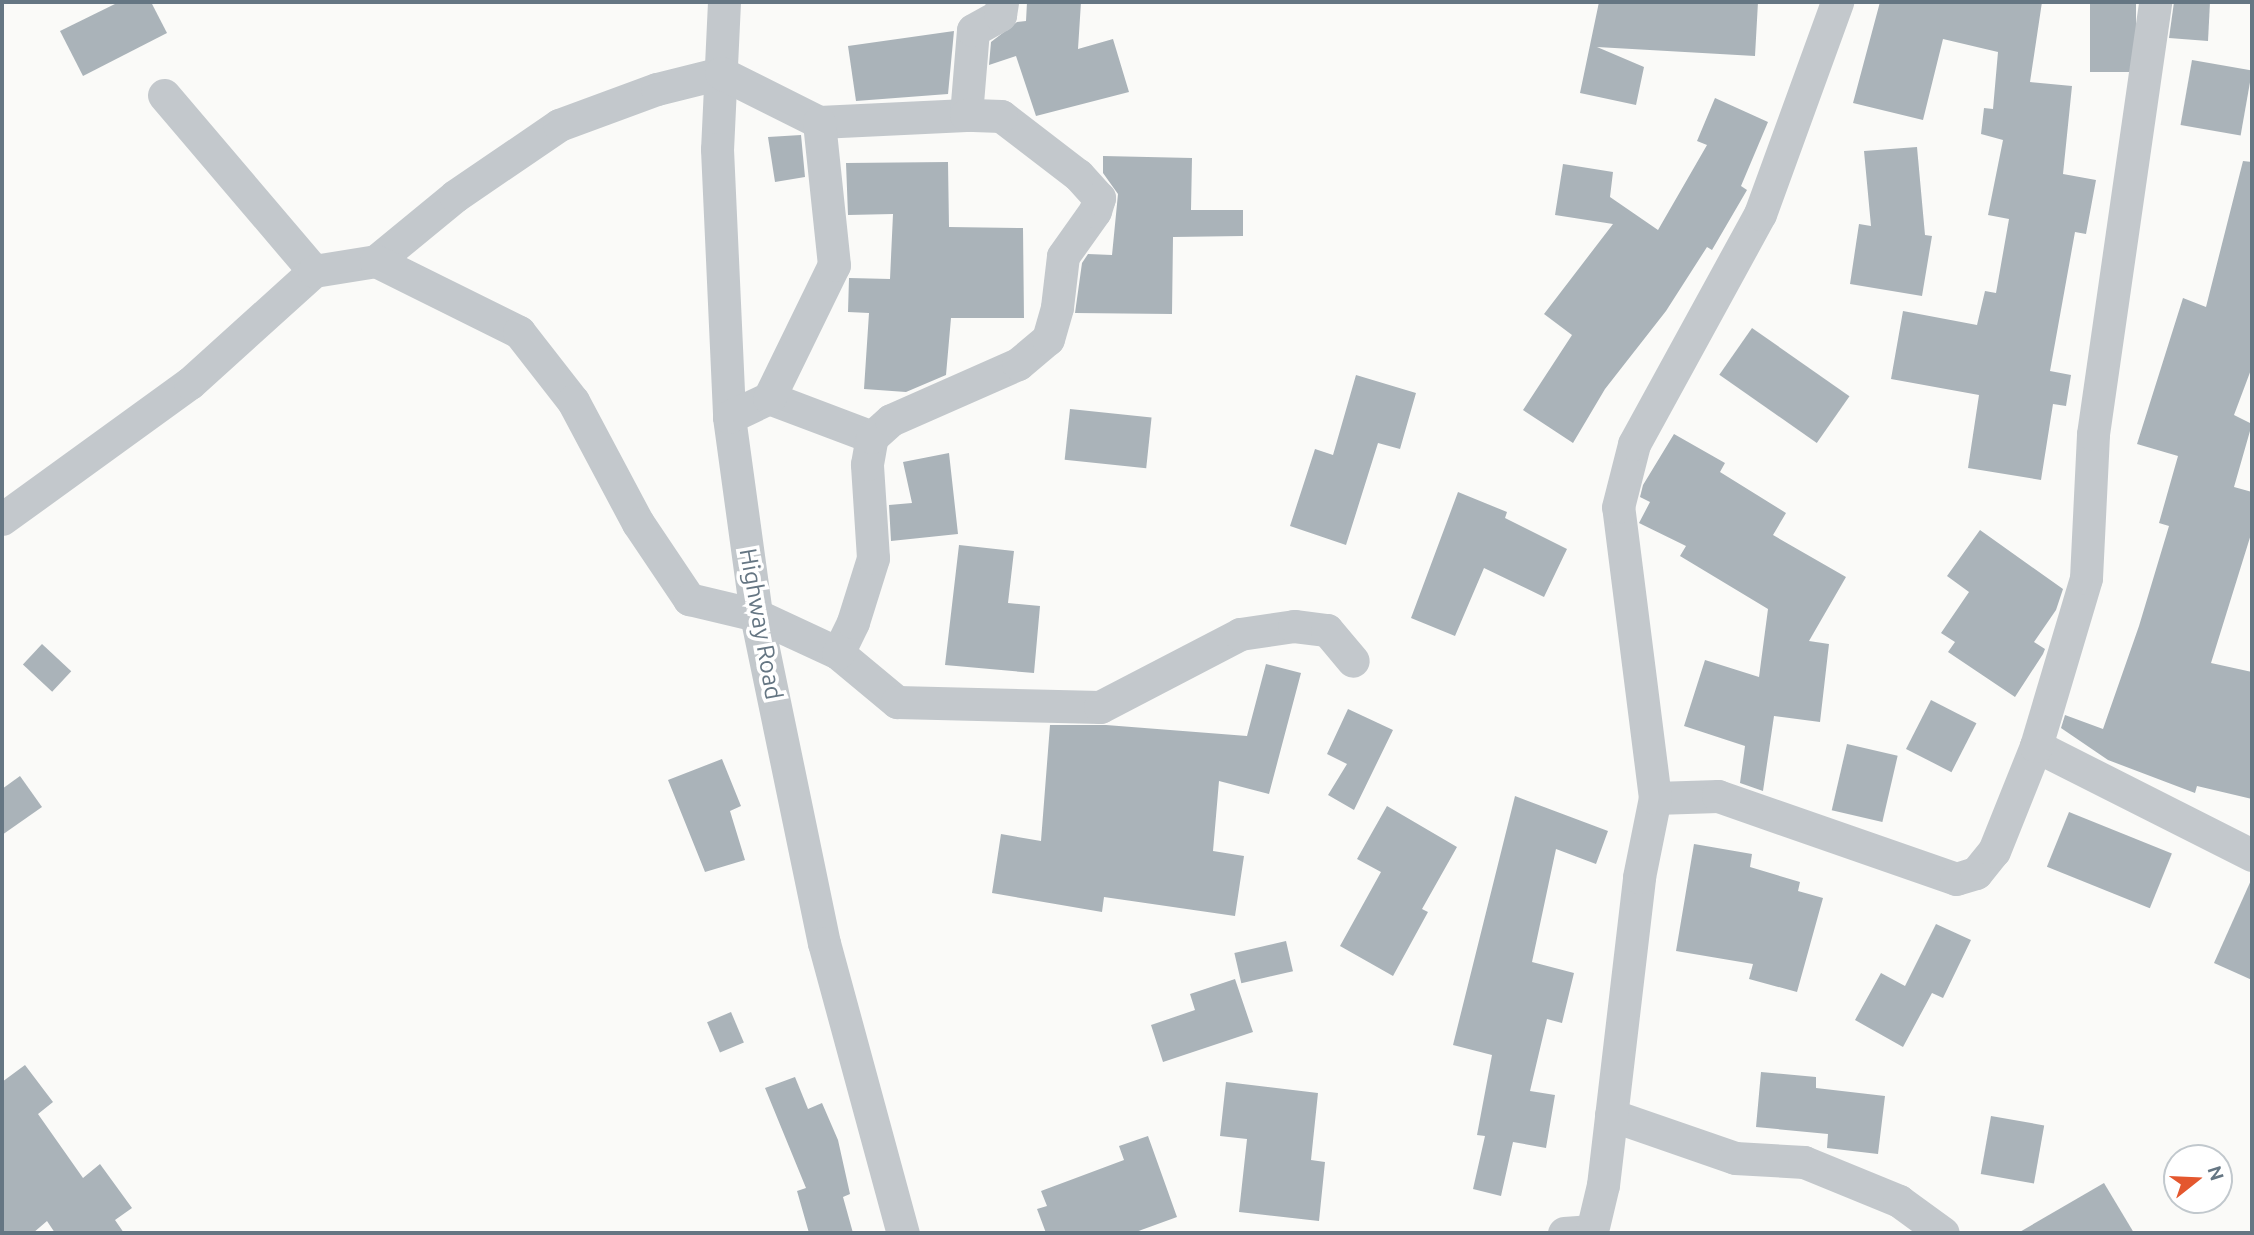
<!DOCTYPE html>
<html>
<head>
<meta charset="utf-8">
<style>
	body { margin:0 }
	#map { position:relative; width:2254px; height:1235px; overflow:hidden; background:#fafaf8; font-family:Ubuntu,sans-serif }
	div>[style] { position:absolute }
	.building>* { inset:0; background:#aab3b9; transform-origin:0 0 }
	.street>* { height:33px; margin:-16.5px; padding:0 16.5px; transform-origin:16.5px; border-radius:16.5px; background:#c3c8cc }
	span { translate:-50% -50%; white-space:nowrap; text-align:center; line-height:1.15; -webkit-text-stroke:7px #fff; paint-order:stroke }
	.street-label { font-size:24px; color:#657683 }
	.frame { position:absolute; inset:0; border:4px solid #657683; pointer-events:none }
	.north { position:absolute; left:2163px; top:1144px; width:70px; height:70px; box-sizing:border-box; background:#fff; border:2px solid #c1c8cd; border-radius:50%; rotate:72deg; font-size:19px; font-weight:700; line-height:28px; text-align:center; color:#657683 }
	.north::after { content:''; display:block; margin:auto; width:24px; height:32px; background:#e4572e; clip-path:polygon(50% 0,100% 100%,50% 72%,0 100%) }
</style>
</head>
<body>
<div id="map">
	<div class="building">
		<div style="clip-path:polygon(119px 2px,151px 2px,167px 33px,83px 76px,60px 31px)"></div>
		<div style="clip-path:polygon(1027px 2px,1081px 2px,1078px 49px,1113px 39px,1129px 92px,1036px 116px,1016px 56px,989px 65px,991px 42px,1017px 22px,1026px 21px)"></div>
		<div style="clip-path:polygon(1599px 2px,1758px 2px,1755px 56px,1597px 47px,1644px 67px,1636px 105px,1580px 93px)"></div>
		<div style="clip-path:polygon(1880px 2px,2042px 2px,2030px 82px,2072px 86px,2063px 174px,2096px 180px,2086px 234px,2075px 232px,2050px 371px,2071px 375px,2066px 406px,2053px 404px,2041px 480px,1968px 468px,1979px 395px,1891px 379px,1903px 311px,1977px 325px,1985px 291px,1996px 293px,2009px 219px,1988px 215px,2003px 140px,1981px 134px,1984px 108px,1993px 109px,1998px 52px,1943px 39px,1923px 120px,1853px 103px)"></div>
		<div style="left:2090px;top:2px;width:46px;height:70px"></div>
		<div style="clip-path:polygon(2174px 2px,2210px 2px,2208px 41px,2169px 38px)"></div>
		<div style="clip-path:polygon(954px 31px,948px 94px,856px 101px,848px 46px)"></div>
		<div style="left:2192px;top:60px;width:61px;height:66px;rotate:10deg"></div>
		<div style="clip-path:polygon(1715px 98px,1768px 122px,1741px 186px,1747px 190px,1712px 250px,1707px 247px,1666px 311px,1605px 389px,1573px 443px,1523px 410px,1572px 335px,1544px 314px,1613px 224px,1555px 215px,1563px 164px,1613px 172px,1610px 197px,1658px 230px,1707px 145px,1697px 141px)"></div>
		<div style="clip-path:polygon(801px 135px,805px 177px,775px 182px,768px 137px)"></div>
		<div style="clip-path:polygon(1917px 147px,1925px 235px,1932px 236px,1922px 296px,1850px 284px,1859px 224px,1871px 226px,1864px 151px)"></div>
		<div style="clip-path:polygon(1103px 156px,1192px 158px,1191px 210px,1243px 210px,1243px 236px,1173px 237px,1172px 314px,1075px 313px,1082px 263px,1088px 254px,1112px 255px,1118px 194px,1103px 173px)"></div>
		<div style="clip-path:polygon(2243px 161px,2252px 162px,2252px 367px,2234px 415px,2252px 424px,2234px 487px,2252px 492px,2252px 531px,2211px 663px,2252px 672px,2252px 799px,2197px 786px,2195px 793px,2108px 760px,2061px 728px,2065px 715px,2103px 729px,2139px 626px,2169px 526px,2159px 523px,2178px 456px,2137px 444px,2183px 298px,2206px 307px)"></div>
		<div style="clip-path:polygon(948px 162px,949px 227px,1023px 228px,1024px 318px,951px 318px,946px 375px,906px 392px,864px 389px,869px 313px,848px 312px,849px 278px,890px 279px,893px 214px,848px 215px,846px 163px)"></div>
		<div style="left:1752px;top:328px;width:119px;height:57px;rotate:35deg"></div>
		<div style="clip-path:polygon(1356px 375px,1416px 393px,1400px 449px,1378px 443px,1346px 545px,1290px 526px,1315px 449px,1333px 455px)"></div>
		<div style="left:1070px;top:409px;width:82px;height:51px;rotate:6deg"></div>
		<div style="clip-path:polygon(1674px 434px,1725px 463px,1720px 472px,1786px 513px,1773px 535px,1846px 577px,1809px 641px,1829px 644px,1820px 722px,1774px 716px,1763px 791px,1740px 783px,1745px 746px,1684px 726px,1705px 660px,1759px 677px,1768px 609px,1680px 556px,1686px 546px,1639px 523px,1650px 502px,1640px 497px,1643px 485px)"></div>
		<div style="clip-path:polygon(949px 453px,958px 534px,891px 541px,889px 505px,912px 503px,903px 462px)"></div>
		<div style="clip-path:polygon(1458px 492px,1507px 512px,1505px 518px,1567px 549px,1544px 597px,1484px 568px,1455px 636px,1411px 618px)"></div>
		<div style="clip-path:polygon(1980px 530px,2063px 589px,2056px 610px,2034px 642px,2045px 649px,2043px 654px,2015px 697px,1948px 652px,1955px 642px,1941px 633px,1969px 592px,1947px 576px)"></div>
		<div style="clip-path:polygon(959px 545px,1014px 551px,1008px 603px,1040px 606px,1034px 673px,945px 665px)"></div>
		<div style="left:42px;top:644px;width:40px;height:28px;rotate:43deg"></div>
		<div style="clip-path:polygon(1266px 664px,1301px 673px,1269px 794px,1219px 781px,1213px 851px,1244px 856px,1235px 916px,1104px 897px,1102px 912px,992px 893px,1001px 834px,1041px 841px,1050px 725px,1106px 725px,1247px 736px)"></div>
		<div style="left:1931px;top:700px;width:51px;height:55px;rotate:27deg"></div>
		<div style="clip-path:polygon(1348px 709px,1393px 730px,1354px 810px,1328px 795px,1347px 764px,1327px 754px)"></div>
		<div style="left:1847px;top:744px;width:52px;height:68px;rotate:13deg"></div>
		<div style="clip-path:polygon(722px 759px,741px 806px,730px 811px,745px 860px,705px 872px,668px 780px)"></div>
		<div style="clip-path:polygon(20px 776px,42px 807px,2px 835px,2px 789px)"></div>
		<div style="clip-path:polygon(1515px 796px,1608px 831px,1596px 864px,1556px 849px,1532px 962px,1574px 973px,1562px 1023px,1547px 1019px,1530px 1091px,1555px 1095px,1546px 1148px,1513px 1142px,1501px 1196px,1473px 1189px,1485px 1136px,1477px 1135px,1492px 1055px,1453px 1045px)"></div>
		<div style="clip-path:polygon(1387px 806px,1457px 847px,1422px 909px,1428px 912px,1393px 976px,1340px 946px,1381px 872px,1357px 859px)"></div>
		<div style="left:2069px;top:812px;width:111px;height:59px;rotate:22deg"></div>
		<div style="clip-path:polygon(1694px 844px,1752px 854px,1750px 867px,1800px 882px,1798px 891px,1823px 898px,1797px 992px,1749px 979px,1753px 964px,1676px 951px)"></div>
		<div style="clip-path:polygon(2252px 878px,2252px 980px,2214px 963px)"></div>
		<div style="clip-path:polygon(1936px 924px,1971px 940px,1943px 998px,1932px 993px,1903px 1047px,1855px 1020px,1881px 973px,1905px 986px)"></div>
		<div style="left:1286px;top:941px;width:31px;height:53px;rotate:77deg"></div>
		<div style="clip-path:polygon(1235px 979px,1253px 1032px,1163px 1062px,1151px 1025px,1195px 1010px,1190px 994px)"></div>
		<div style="left:731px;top:1012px;width:33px;height:26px;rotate:67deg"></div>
		<div style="clip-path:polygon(25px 1065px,53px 1102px,38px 1114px,83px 1178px,100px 1164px,132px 1208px,115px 1220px,124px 1233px,55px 1233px,47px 1221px,33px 1233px,2px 1233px,2px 1082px)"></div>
		<div style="clip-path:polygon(1761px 1072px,1816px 1077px,1816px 1088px,1885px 1096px,1878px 1154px,1827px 1148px,1828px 1134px,1756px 1127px)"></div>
		<div style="clip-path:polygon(795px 1077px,808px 1109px,822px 1103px,838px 1140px,850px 1194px,843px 1197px,853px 1233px,809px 1233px,797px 1191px,806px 1188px,765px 1088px)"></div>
		<div style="clip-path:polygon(1226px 1082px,1318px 1093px,1311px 1160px,1325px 1162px,1319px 1221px,1239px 1212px,1247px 1139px,1220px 1136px)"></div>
		<div style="left:1991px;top:1116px;width:54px;height:59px;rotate:10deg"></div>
		<div style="clip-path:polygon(1148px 1136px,1177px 1217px,1133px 1233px,1046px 1233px,1037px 1209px,1047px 1206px,1041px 1191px,1124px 1160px,1119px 1146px)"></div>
		<div style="clip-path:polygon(2104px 1183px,2134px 1233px,2018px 1233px)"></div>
	</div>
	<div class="street">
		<div style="left:724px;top:2px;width:147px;rotate:92.7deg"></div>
		<div style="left:717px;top:149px;width:268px;rotate:87.4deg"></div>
		<div style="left:729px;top:417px;width:200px;rotate:82.2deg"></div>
		<div style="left:756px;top:615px;width:335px;rotate:78.3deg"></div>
		<div style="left:824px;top:943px;width:301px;rotate:74.8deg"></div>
		<div style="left:164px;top:95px;width:231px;rotate:49.6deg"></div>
		<div style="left:376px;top:261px;width:102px;rotate:-39.4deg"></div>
		<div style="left:455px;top:196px;width:126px;rotate:-34.3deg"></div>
		<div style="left:559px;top:125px;width:104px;rotate:-20.2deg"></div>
		<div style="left:657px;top:89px;width:66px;rotate:-14deg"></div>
		<div style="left:721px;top:73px;width:110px;rotate:26.6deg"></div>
		<div style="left:819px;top:122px;width:147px;rotate:-2.7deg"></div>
		<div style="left:966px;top:115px;width:85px;rotate:-85.3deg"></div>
		<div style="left:973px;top:30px;width:31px;rotate:-29deg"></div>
		<div style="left:1000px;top:15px;width:13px;rotate:-81deg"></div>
		<div style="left:769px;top:398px;width:110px;rotate:20.7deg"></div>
		<div style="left:729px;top:417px;width:44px;rotate:-25.4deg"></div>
		<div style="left:769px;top:398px;width:148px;rotate:-64deg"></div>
		<div style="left:834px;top:265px;width:144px;rotate:-96deg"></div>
		<div style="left:2px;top:519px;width:232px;rotate:-35.9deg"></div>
		<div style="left:190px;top:383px;width:167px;rotate:-42.1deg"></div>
		<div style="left:314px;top:271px;width:63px;rotate:-9.2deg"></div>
		<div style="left:376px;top:261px;width:160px;rotate:26.4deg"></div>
		<div style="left:519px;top:332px;width:88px;rotate:52deg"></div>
		<div style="left:573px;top:401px;width:138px;rotate:62deg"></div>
		<div style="left:638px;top:523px;width:92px;rotate:56.1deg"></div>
		<div style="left:689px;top:599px;width:69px;rotate:13.4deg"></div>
		<div style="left:756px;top:615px;width:90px;rotate:24.9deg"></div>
		<div style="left:838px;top:653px;width:77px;rotate:39.7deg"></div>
		<div style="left:897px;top:702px;width:203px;rotate:1.4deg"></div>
		<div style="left:1100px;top:707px;width:158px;rotate:-27.5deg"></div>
		<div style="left:1240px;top:634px;width:55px;rotate:-8.4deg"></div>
		<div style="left:1294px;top:626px;width:33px;rotate:7deg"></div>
		<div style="left:1327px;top:630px;width:40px;rotate:50deg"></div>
		<div style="left:838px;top:653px;width:34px;rotate:-64deg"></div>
		<div style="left:853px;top:622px;width:67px;rotate:-72.6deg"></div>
		<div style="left:873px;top:558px;width:94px;rotate:-93.7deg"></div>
		<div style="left:867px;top:464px;width:27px;rotate:-80deg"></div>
		<div style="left:872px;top:437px;width:25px;rotate:-42deg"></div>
		<div style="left:891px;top:420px;width:139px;rotate:-23.8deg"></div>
		<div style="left:1018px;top:364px;width:39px;rotate:-40deg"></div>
		<div style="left:1048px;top:339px;width:33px;rotate:-74deg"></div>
		<div style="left:1057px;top:307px;width:51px;rotate:-83.3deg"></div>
		<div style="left:1063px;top:256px;width:55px;rotate:-54.6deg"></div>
		<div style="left:1095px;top:211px;width:14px;rotate:-73deg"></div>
		<div style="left:1099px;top:198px;width:31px;rotate:-132deg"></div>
		<div style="left:1078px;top:175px;width:97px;rotate:-142.5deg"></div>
		<div style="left:1001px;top:116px;width:35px;rotate:-178deg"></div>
		<div style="left:2036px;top:746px;width:242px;rotate:26.8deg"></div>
		<div style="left:1655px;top:798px;width:63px;rotate:-1.8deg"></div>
		<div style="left:1718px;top:796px;width:252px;rotate:19.2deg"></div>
		<div style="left:1956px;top:879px;width:21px;rotate:-17deg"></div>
		<div style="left:1976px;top:873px;width:28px;rotate:-51deg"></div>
		<div style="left:1994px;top:851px;width:113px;rotate:-68.2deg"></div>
		<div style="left:2036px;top:746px;width:175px;rotate:-73.4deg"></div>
		<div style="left:2086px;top:578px;width:144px;rotate:-87.2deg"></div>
		<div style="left:2093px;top:434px;width:436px;rotate:-81.8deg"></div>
		<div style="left:1611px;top:1115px;width:131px;rotate:19.1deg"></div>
		<div style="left:1735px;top:1158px;width:69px;rotate:3.3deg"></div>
		<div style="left:1804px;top:1162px;width:103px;rotate:22.3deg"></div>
		<div style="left:1899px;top:1201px;width:54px;rotate:36deg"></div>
		<div style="left:1564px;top:1233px;width:28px;rotate:-4deg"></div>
		<div style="left:1592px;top:1231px;width:47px;rotate:-76.6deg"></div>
		<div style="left:1603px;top:1185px;width:310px;rotate:-83.3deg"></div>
		<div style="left:1639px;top:877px;width:81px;rotate:-78.6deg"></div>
		<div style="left:1655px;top:798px;width:293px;rotate:-97.2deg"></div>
		<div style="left:1618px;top:507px;width:65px;rotate:-75.7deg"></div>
		<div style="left:1634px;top:444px;width:262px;rotate:-61.3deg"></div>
		<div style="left:1760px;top:214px;width:226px;rotate:-70deg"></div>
	</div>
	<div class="street-label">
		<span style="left:761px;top:624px;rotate:80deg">Highway Road</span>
	</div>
	<div class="frame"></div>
	<div class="north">N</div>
</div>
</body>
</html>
